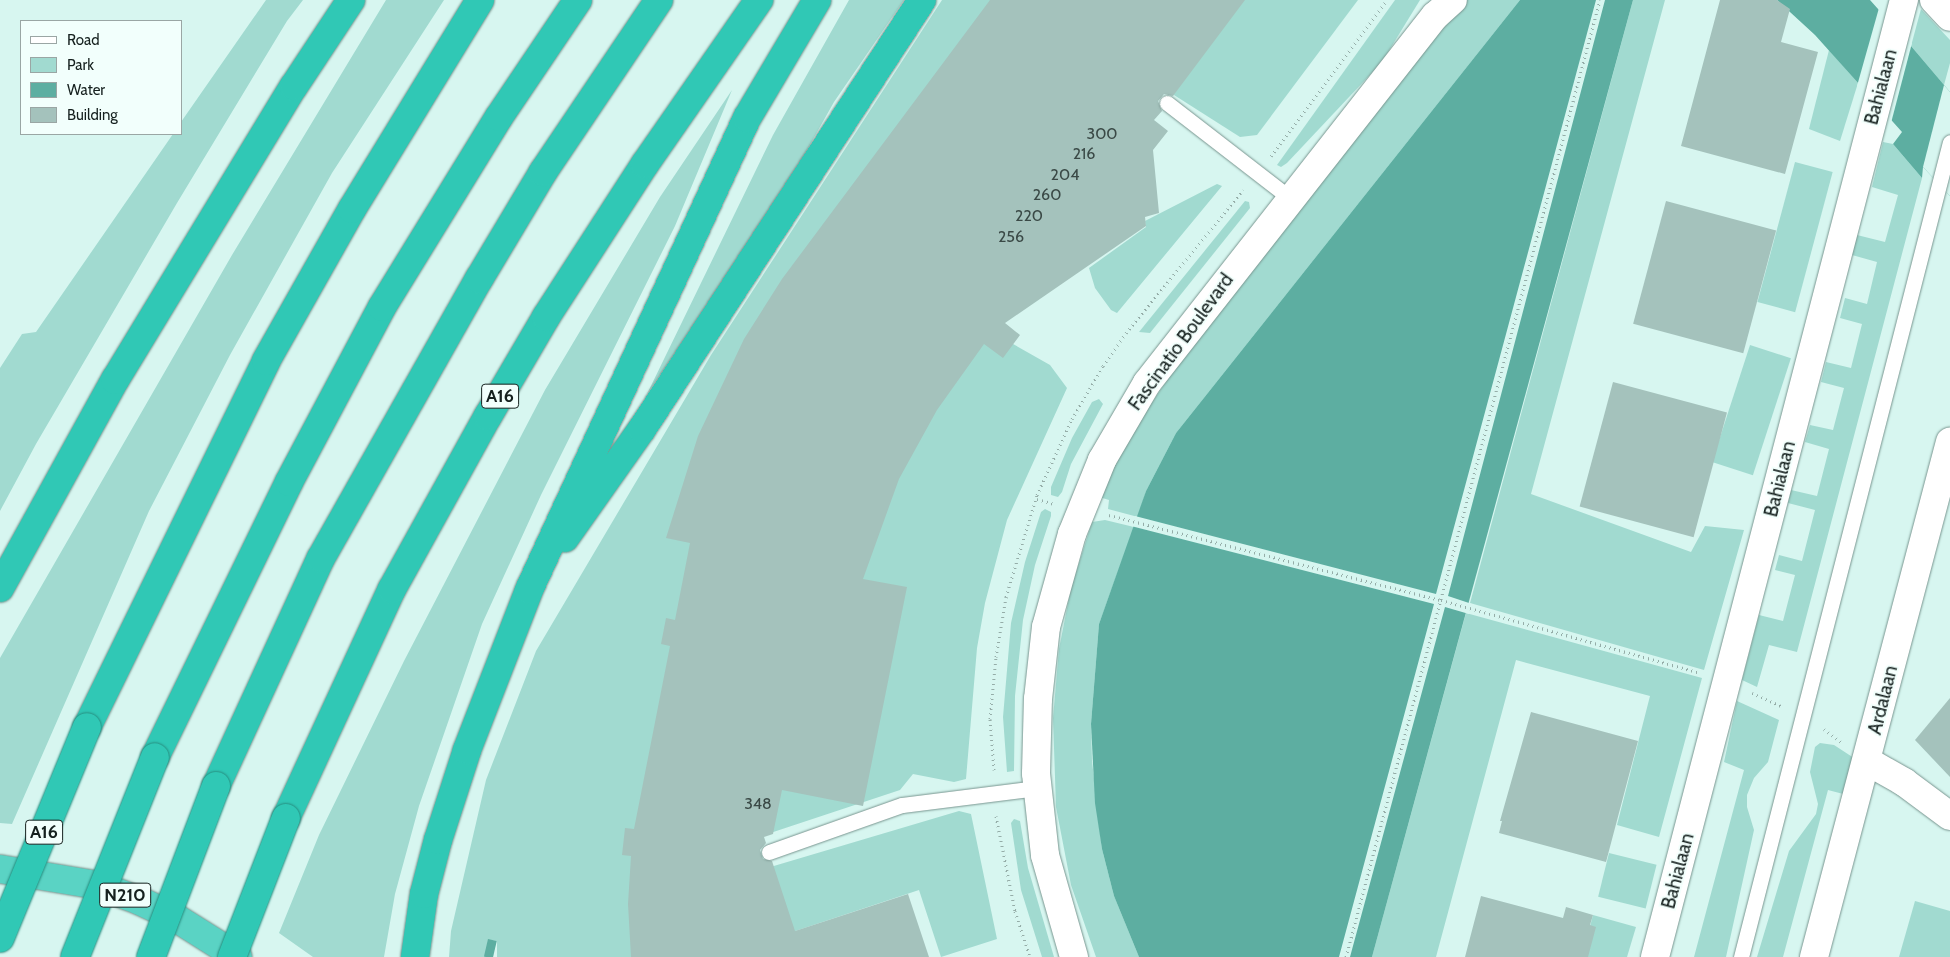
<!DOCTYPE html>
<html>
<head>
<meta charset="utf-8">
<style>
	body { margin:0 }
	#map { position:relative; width:1950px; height:957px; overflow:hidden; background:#d7f6f0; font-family:Cabin,sans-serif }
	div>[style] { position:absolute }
	.green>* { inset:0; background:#a1dad0; transform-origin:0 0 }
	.water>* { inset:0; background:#5daea1; transform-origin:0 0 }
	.pier>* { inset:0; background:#d7f6f0 }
	.building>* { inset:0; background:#a4c2bc; transform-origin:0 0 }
	.path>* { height:3px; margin-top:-1.5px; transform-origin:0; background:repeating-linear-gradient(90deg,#95ada8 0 1px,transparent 0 5px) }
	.roads { filter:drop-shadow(0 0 1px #78958f) drop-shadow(0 0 1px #78958f) }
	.service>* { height:15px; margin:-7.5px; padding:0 7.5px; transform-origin:7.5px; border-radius:7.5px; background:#fff }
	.minor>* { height:28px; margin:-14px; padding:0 14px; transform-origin:14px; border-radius:14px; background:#fff }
	.tertiary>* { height:28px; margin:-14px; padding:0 14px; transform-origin:14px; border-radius:14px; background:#fff }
	.trunk>* { height:28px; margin:-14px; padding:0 14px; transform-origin:14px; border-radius:14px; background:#5ad3c4 }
	.motorway>* { height:28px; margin:-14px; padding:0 14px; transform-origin:14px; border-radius:14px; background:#30c8b5 }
	.bridges { filter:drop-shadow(0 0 1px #278e80) drop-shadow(0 0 1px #278e80) }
	.motorway-bridge>* { height:28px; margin:-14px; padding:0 14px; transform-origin:14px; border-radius:14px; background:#30c8b5 }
	span { translate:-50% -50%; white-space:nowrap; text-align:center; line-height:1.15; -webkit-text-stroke:4px #f2fffc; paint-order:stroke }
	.number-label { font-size:16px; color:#3a4946 }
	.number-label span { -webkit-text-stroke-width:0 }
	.shield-label span { padding:1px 4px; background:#f2fffc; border:1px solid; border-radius:4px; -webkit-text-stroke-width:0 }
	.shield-label { font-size:18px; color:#16211f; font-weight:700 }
	.street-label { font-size:19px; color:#16211f }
	.legend { position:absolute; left:20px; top:20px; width:162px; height:115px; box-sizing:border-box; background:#f2fffc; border:1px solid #9aa6a4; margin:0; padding:6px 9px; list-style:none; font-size:15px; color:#16211f }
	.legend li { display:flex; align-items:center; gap:10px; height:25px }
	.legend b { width:25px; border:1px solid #9aa6a4 }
</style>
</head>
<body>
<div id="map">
	<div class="green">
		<div style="clip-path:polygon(266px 0,303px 0,287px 21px,177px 203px,36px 444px,0 511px,0 368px,22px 334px,36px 332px,173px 134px,181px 134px,181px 122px)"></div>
		<div style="clip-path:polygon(386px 0,444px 0,332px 173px,230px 355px,149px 511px,12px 824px,0 823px,0 658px,232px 255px)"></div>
		<div style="clip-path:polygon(849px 0,904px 0,834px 102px,776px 205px,647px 394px,773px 135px)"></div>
		<div style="clip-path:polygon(942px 0,1064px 0,990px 331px,1050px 365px,1067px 388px,1007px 520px,985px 603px,977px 648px,966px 779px,954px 782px,913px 774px,900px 790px,752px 839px,760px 870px,959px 811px,971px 814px,997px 939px,941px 957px,919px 890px,717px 957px,497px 957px,497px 941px,489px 940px,488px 957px,449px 957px,451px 931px,486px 780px,536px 651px,711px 355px)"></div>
		<div style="clip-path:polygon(1212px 0,1358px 0,1257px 135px,1240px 137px,1163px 88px)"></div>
		<div style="clip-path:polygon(1395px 0,1420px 0,1382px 62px,1287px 163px,1281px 167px,1277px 165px)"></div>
		<div style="clip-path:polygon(1465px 0,1520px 0,1176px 433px,1146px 491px,1138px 517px,1108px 509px,1109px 500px,1099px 497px,1112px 468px,1135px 427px,1183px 357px)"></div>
		<div style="clip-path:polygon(1633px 0,1665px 0,1531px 494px,1691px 552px,1705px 526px,1744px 530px,1704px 670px,1470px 603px)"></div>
		<div style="clip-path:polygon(1921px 9px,1950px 40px,1950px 63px,1944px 85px,1911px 46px)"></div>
		<div style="clip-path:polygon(1829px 50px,1858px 83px,1840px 141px,1809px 129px)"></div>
		<div style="clip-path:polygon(732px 90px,675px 226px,541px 495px,482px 624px,419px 806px,395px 894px,384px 957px,313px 957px,279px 933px,319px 835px,404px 661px,545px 390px,660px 197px)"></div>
		<div style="clip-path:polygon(1883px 142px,1893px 144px,1922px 178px,1797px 652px,1769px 645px,1757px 687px,1742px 680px,1759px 615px,1783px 621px,1795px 575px,1775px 570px,1779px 555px,1802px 561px,1815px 510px,1788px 503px,1791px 490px,1817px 496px,1829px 449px,1805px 442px,1810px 425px,1833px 430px,1844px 388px,1821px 382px,1826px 362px,1851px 368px,1862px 324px,1840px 318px,1845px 298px,1867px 304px,1877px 262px,1852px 255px,1857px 235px,1885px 242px,1898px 195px,1872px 187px)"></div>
		<div style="left:1795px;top:162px;width:39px;height:145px;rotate:15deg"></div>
		<div style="clip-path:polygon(1217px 184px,1222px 186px,1117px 313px,1111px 310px,1095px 288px,1089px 268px,1146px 227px,1145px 221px)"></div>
		<div style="clip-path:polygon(1245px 201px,1249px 202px,1250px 208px,1150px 333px,1139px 332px)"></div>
		<div style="left:1750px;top:345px;width:43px;height:123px;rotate:18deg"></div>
		<div style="clip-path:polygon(1099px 399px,1103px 404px,1071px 464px,1062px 492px,1058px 497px,1051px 495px,1051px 487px,1072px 438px,1092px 402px)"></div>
		<div style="clip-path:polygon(1045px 509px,1051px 512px,1051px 516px,1035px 565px,1023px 620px,1015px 696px,1014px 771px,1007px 772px,1003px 717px,1011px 623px,1025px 562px,1041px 512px)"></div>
		<div style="clip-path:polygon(1105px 520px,1134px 527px,1099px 624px,1091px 724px,1092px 761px,1102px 849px,1114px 896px,1139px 957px,1096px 957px,1071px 885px,1056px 807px,1053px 718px,1059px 649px,1071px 588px,1092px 522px)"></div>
		<div style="clip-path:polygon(1466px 613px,1702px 678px,1659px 837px,1617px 825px,1650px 696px,1516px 660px,1436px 957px,1372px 957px)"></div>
		<div style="clip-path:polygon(1737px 701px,1779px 720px,1768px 762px,1754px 778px,1747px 795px,1747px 807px,1754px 830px,1726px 957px,1694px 957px,1744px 770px,1724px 762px)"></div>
		<div style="clip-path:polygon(1820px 743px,1834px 745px,1857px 760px,1847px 795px,1828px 790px,1783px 957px,1757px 957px,1789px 851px,1816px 814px,1818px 804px,1810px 772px,1815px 747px)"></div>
		<div style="clip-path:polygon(1014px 819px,1020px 821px,1028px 868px,1054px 957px,1042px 957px,1021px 890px,1011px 823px)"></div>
		<div style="left:1609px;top:853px;width:49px;height:45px;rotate:14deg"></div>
		<div style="clip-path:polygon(1915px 901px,1950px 911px,1950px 957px,1899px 957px)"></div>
		<div style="clip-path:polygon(1593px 915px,1636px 927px,1627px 957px,1582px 957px)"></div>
	</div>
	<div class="water">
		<div style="clip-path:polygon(1520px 0,1633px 0,1372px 957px,1139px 957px,1114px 896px,1102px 849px,1095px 803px,1091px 724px,1099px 624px,1146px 491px,1176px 433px)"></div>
		<div style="clip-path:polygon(1777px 0,1870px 0,1911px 46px,1950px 92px,1950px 196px,1923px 167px,1922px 178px,1893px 144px,1902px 132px,1815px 35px)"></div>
		<div style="left:488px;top:939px;width:9px;height:18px;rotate:13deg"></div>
	</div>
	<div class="pier">
		<div style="clip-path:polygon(1596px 0,1605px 0,1448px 596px,1472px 604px,1469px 614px,1445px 607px,1350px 957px,1339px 957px,1434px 604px,1131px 526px,1135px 516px,1436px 594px)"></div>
		<div style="clip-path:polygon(1879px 8px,1912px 43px,1891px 123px,1857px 86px)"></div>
		<div style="clip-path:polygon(1944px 85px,1950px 92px,1950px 196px,1923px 167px)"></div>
	</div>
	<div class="building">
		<div style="clip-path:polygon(990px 0,1245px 0,1173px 96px,1164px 94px,1158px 101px,1162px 111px,1154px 120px,1168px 131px,1153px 150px,1159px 213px,1145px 217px,1146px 226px,1005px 323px,1020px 335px,1003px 358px,984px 344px,937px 410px,899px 479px,863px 579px,907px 587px,863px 806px,782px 790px,773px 834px,764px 837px,766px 843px,760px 850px,763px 859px,772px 861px,795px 931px,908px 894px,929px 957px,631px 957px,628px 904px,631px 856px,622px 855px,625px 828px,634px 829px,670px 646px,661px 644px,666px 618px,675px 620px,690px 543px,666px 538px,698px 436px,744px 339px,782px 279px)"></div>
		<div style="clip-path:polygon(1720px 0,1777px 0,1790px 9px,1781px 42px,1818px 52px,1785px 174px,1681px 146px)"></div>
		<div style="left:1666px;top:201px;width:114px;height:127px;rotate:15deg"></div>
		<div style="left:1613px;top:382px;width:118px;height:129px;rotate:15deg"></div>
		<div style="clip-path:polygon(1950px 698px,1950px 777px,1915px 740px)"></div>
		<div style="clip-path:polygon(1531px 712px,1638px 741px,1606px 862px,1499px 833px,1502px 821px,1500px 821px)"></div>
		<div style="clip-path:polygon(1481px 896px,1563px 918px,1566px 907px,1593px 915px,1590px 925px,1596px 927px,1588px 957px,1465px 957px)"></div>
	</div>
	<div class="path">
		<div style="left:1271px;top:156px;width:194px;rotate:-53.4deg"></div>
		<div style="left:1037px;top:499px;width:19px;rotate:16deg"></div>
		<div style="left:1109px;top:515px;width:343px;rotate:14.4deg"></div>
		<div style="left:1441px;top:600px;width:269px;rotate:15.7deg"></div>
		<div style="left:1752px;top:693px;width:34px;rotate:24deg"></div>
		<div style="left:1824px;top:729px;width:21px;rotate:37deg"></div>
		<div style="left:994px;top:770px;width:51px;rotate:-94.5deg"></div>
		<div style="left:990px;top:719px;width:62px;rotate:-84.5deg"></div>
		<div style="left:996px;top:657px;width:61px;rotate:-80.5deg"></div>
		<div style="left:1006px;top:597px;width:107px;rotate:-73.1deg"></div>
		<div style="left:1037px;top:495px;width:84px;rotate:-65.3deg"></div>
		<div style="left:1072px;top:419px;width:61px;rotate:-59.7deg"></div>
		<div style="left:1103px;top:366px;width:40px;rotate:-55.1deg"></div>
		<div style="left:1126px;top:333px;width:185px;rotate:-50.7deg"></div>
		<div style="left:996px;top:816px;width:97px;rotate:78.7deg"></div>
		<div style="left:1015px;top:911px;width:48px;rotate:71.9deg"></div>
		<div style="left:1346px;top:957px;width:990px;rotate:-75.14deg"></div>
	</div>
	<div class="roads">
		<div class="service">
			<div style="left:1167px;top:103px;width:157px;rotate:37.7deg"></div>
			<div style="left:769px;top:852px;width:141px;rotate:-19.5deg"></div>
			<div style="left:902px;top:805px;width:136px;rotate:-7.2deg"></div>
			<div style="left:1741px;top:957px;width:841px;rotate:-75.62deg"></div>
		</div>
		<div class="minor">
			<div style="left:1867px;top:761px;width:43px;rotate:29.6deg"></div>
			<div style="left:1904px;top:782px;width:57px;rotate:36.5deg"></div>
			<div style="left:1655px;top:957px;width:989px;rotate:-75.42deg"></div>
			<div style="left:1814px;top:957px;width:533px;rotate:-75.21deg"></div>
		</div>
		<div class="tertiary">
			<div style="left:1934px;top:0;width:23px;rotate:47deg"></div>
			<div style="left:1074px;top:957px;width:106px;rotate:-105.9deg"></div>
			<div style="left:1045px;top:855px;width:82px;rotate:-96.3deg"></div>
			<div style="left:1036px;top:773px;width:74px;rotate:-88.5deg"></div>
			<div style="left:1038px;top:699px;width:72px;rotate:-83.7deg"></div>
			<div style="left:1046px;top:627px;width:97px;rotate:-74.4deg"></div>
			<div style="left:1072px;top:534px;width:80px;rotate:-67.9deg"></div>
			<div style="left:1102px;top:460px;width:89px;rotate:-59.7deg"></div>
			<div style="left:1147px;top:383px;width:467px;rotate:-51.9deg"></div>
			<div style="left:1435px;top:16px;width:24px;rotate:-42deg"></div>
		</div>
		<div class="trunk">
			<div style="left:0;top:869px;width:98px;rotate:9.4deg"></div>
			<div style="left:97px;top:885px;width:44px;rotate:20.1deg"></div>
			<div style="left:138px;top:900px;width:42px;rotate:25.3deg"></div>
			<div style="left:176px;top:918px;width:73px;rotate:32.2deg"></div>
		</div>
		<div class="motorway">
			<div style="left:565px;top:538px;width:133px;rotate:-54.8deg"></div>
			<div style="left:642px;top:429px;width:512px;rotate:-56.87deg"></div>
			<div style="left:0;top:588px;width:238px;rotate:-61.1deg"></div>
			<div style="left:115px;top:380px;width:344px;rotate:-58.7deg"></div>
			<div style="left:294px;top:86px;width:103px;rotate:-56.5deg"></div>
			<div style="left:87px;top:727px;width:407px;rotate:-63.9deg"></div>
			<div style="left:266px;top:361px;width:175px;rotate:-60.5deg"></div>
			<div style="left:352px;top:209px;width:245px;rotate:-58.5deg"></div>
			<div style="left:155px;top:757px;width:306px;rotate:-64deg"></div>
			<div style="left:289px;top:482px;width:198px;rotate:-62deg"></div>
			<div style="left:382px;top:307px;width:223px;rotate:-58.4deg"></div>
			<div style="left:499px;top:117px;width:141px;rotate:-56deg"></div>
			<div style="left:216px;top:786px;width:251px;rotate:-65.3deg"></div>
			<div style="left:321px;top:558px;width:321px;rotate:-60.5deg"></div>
			<div style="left:479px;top:279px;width:125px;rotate:-59.1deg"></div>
			<div style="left:543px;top:172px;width:207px;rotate:-56deg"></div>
			<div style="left:286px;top:818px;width:252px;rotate:-65.2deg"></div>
			<div style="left:392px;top:589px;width:198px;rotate:-61deg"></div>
			<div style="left:488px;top:416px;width:115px;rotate:-59.6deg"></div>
			<div style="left:546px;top:317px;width:182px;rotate:-57.1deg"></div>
			<div style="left:645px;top:164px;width:200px;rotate:-55.2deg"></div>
			<div style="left:415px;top:957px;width:64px;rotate:-81.9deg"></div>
			<div style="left:424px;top:894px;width:56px;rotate:-75.5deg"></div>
			<div style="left:438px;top:840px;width:95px;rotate:-72.1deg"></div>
			<div style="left:467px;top:750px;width:172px;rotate:-68.8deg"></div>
			<div style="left:529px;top:590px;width:520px;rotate:-65.21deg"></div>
			<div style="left:747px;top:118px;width:137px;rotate:-59.3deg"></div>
		</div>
	</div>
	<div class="bridges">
		<div class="motorway-bridge">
			<div style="left:0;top:938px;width:228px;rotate:-67.6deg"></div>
			<div style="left:75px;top:957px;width:215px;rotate:-68.2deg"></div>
			<div style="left:151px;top:957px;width:183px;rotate:-69.2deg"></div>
			<div style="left:232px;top:957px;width:149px;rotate:-68.8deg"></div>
		</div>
	</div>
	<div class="number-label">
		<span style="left:1102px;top:134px">300</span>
		<span style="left:1084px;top:154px">216</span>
		<span style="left:1065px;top:175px">204</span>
		<span style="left:1047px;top:195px">260</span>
		<span style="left:1029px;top:216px">220</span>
		<span style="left:1011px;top:237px">256</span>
		<span style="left:758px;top:804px">348</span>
	</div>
	<div class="shield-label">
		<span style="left:500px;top:396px">A16</span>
		<span style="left:44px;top:832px">A16</span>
		<span style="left:125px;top:895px">N210</span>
	</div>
	<div class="street-label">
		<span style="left:1881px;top:87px;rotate:-75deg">Bahialaan</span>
		<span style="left:1181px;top:342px;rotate:-54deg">Fascinatio Boulevard</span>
		<span style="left:1780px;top:479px;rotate:-76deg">Bahialaan</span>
		<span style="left:1883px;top:700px;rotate:-76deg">Ardalaan</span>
		<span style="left:1678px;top:871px;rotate:-75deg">Bahialaan</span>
	</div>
	<ul class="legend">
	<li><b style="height:6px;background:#fff"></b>Road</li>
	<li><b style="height:14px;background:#a1dad0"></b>Park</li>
	<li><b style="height:14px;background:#5daea1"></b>Water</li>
	<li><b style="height:14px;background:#a4c2bc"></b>Building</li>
	</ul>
</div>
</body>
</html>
